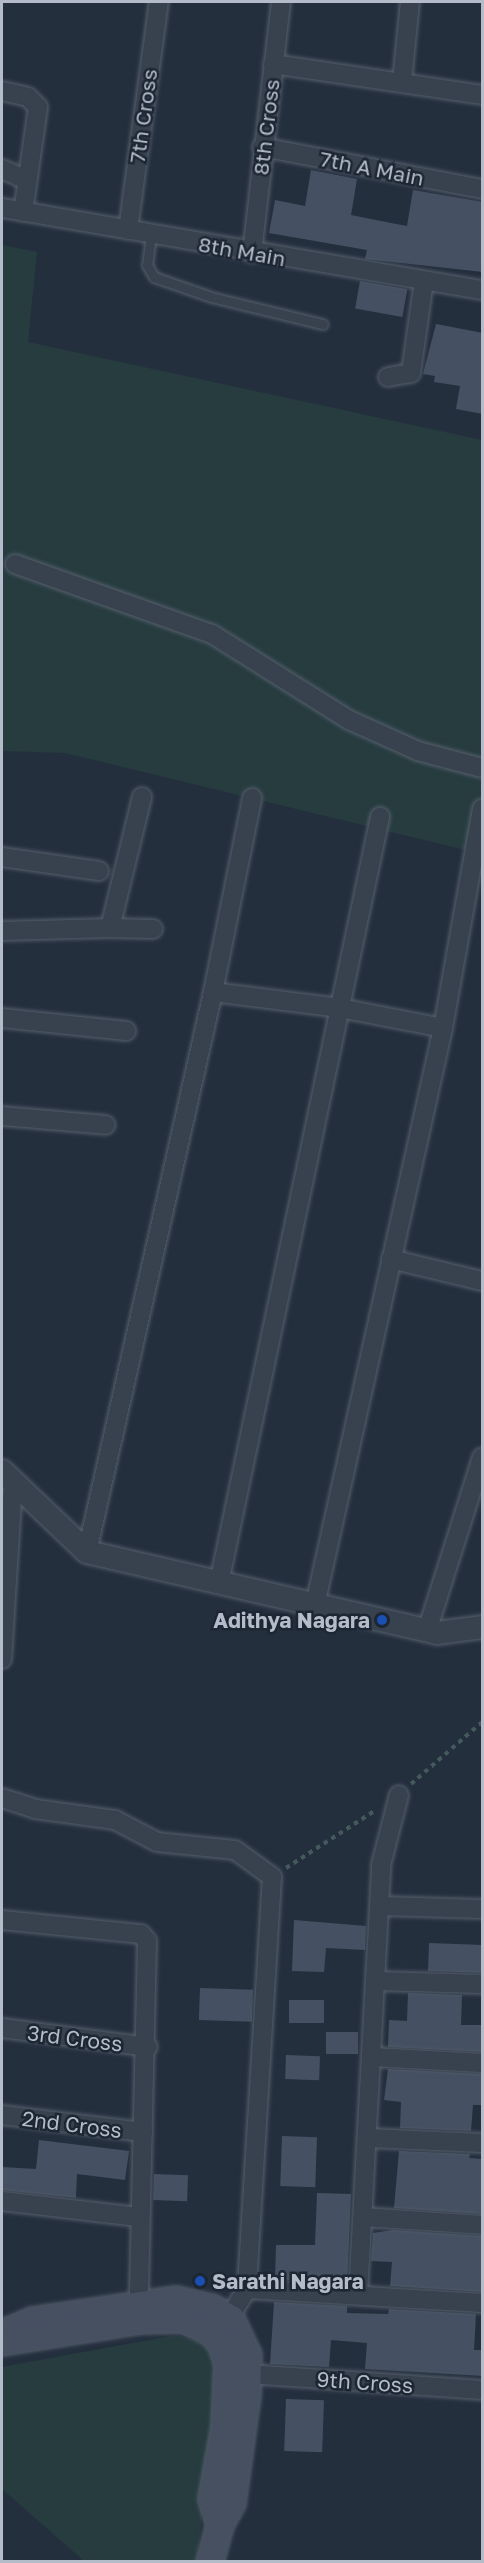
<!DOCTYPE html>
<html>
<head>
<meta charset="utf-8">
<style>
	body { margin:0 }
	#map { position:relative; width:484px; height:2563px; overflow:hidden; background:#242f3e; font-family:"Golos Text",sans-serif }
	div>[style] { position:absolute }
	.green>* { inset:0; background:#263c3f }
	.building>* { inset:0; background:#455162; transform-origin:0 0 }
	.path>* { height:4px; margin-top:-2px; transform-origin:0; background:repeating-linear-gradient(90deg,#44595c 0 4.5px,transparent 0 9px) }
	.roads { filter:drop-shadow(0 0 2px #565f6c) drop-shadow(0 0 2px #565f6c) }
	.service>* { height:9px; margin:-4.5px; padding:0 4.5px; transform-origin:4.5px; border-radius:4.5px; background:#38414e }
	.minor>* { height:18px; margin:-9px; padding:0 9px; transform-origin:9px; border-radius:9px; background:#38414e }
	.tertiary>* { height:22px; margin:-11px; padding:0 11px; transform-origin:11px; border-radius:11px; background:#38414e }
	.secondary>* { height:26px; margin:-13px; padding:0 13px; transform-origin:13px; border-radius:13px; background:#465061 }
	.dots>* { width:16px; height:16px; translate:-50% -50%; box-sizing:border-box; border:3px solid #1d2633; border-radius:50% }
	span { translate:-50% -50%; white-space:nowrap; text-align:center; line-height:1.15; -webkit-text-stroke:5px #1d2633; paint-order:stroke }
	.street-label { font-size:21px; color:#b4bcc9 }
	.poi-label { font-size:21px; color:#b4bcc9; font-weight:700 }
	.right { translate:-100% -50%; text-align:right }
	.left { translate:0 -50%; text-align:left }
	.frame { position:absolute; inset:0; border:3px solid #b4bcc9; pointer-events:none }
</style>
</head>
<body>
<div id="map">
	<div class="green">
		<div style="clip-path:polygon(2px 245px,37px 252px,28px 342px,482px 440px,482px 854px,65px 753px,2px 751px)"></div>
		<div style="clip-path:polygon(176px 2335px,207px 2345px,218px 2372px,197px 2561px,84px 2561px,2px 2489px,2px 2367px)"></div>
	</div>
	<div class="building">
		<div style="clip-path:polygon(311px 170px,357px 179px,351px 215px,391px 223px,407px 226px,413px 190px,483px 202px,483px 272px,365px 259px,367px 250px,269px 233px,275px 200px,305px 206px)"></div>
		<div style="left:360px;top:281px;width:48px;height:28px;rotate:10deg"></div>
		<div style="clip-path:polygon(436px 324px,483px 333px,483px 414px,456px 409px,460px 386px,434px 382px,435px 376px,423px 374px)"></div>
		<div style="clip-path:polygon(294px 1920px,366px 1926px,365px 1950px,326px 1948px,324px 1972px,292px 1971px)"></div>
		<div style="left:429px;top:1943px;width:54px;height:28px;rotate:2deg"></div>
		<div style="left:200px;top:1988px;width:53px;height:32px;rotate:2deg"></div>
		<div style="clip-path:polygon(408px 1993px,462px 1995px,461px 2025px,483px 2025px,483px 2052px,388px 2047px,389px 2020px,407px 2021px)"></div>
		<div style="left:289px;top:2000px;width:35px;height:23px"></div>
		<div style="left:326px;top:2032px;width:32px;height:22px"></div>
		<div style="left:286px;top:2055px;width:34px;height:24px;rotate:2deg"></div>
		<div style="clip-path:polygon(388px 2069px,483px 2074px,483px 2105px,473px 2105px,471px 2131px,400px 2128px,401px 2102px,384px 2100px)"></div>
		<div style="left:282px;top:2136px;width:35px;height:50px;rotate:2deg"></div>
		<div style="clip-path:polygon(39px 2140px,129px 2151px,125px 2180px,77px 2174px,76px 2198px,2px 2190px,2px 2167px,36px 2169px)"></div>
		<div style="clip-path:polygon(399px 2151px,470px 2154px,469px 2158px,483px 2159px,483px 2214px,394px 2208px)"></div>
		<div style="left:154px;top:2174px;width:34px;height:26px;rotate:2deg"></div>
		<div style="clip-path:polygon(317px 2193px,351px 2194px,347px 2284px,275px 2279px,276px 2245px,315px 2245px)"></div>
		<div style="clip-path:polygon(393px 2230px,483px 2236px,483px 2292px,390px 2286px,392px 2262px,371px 2261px,373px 2233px)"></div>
		<div style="clip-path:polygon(274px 2302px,347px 2306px,347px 2313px,388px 2314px,389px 2309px,476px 2314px,474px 2350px,483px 2350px,483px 2376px,365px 2369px,367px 2343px,331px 2340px,329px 2367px,270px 2364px)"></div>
		<div style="left:286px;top:2399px;width:38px;height:52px;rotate:2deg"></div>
	</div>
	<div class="path">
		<div style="left:411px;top:1784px;width:94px;rotate:-41.1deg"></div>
		<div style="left:286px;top:1868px;width:107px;rotate:-32.8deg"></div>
	</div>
	<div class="roads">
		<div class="service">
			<div style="left:151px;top:234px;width:31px;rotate:97deg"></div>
			<div style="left:147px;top:265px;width:14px;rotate:60deg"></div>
			<div style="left:154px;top:277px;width:60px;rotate:19.3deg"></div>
			<div style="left:211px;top:297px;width:115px;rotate:13.6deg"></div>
		</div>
		<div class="minor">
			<div style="left:273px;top:64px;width:211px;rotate:8.4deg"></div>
			<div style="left:402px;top:82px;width:80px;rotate:-84.3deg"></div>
			<div style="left:2px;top:91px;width:27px;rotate:13deg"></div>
			<div style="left:28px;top:97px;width:14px;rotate:45deg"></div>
			<div style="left:38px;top:107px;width:106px;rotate:98.1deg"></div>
			<div style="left:262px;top:147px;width:224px;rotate:10.8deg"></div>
			<div style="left:2px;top:169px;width:27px;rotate:24deg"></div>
			<div style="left:2px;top:208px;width:487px;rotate:9.7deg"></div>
			<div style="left:128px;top:230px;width:230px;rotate:-82.3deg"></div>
			<div style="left:252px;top:253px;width:253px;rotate:-83.4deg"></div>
			<div style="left:388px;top:377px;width:23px;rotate:-10deg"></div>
			<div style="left:411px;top:373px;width:93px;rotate:-82deg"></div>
			<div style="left:15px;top:564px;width:209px;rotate:19.6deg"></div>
			<div style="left:212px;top:634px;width:162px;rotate:32.1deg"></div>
			<div style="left:349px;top:720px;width:76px;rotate:24.2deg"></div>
			<div style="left:418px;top:751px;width:66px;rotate:14.9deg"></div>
			<div style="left:142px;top:797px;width:135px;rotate:103.7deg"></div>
			<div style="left:110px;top:928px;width:43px;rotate:1.3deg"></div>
			<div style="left:2px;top:857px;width:98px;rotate:8.2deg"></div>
			<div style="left:2px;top:931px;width:108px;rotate:-1.6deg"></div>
			<div style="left:213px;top:992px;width:128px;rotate:7.2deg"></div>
			<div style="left:340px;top:1008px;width:105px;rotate:11deg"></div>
			<div style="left:2px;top:1018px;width:125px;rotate:6deg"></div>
			<div style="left:2px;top:1116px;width:104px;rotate:4.9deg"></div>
			<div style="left:391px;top:1259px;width:94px;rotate:13.6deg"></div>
			<div style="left:87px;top:1552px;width:574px;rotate:-77.32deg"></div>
			<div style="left:213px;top:992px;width:198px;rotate:-78.6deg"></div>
			<div style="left:219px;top:1583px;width:783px;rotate:-78.13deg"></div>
			<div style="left:315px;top:1605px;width:591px;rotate:-77.49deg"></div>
			<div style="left:443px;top:1028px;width:223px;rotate:-79.9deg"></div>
			<div style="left:427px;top:1631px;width:182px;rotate:-72.4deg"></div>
			<div style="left:2px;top:1659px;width:177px;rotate:-86.4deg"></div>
			<div style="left:2px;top:1798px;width:35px;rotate:18deg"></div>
			<div style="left:35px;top:1809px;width:81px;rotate:7.8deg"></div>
			<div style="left:115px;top:1820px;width:47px;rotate:27.6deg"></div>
			<div style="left:157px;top:1842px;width:78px;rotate:5.9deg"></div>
			<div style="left:235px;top:1850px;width:46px;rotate:36.1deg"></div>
			<div style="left:272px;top:1877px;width:413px;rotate:93.5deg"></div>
			<div style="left:247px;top:2289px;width:44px;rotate:121.9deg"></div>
			<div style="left:382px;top:1906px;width:100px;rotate:1.7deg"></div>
			<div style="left:2px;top:1920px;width:140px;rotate:5.8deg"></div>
			<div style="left:141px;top:1934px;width:9px;rotate:49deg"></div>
			<div style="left:147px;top:1941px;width:361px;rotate:91.3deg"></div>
			<div style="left:377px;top:1981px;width:105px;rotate:1.6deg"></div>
			<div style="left:2px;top:2028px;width:147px;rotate:7.4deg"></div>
			<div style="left:373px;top:2057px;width:109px;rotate:3.2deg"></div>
			<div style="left:2px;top:2115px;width:142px;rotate:6.9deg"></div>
			<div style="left:368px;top:2138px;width:114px;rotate:2.5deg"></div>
			<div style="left:2px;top:2201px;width:137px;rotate:6.7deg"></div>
			<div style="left:363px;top:2217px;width:119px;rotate:3.8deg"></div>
			<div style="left:247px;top:2289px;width:235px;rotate:3.4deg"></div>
			<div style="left:358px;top:2295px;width:431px;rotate:-86.9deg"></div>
			<div style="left:381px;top:1865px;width:72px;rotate:-75.6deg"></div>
			<div style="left:248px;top:2374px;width:235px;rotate:3.9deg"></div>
		</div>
		<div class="tertiary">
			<div style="left:2px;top:1471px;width:117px;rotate:43.6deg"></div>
			<div style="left:87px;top:1552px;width:359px;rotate:13deg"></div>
			<div style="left:437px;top:1633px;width:45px;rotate:-7.6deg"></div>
		</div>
		<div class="secondary">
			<div style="left:2px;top:2334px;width:33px;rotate:-23deg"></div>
			<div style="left:32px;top:2321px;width:146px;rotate:-8.3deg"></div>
			<div style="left:176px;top:2300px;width:37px;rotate:13deg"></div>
			<div style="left:212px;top:2308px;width:22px;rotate:30deg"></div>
			<div style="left:231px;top:2319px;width:40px;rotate:65deg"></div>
			<div style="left:248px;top:2355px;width:40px;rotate:91.4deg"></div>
			<div style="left:247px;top:2395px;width:109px;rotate:97.9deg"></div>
			<div style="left:232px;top:2503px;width:25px;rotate:119deg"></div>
			<div style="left:220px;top:2525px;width:38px;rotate:105deg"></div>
			<div style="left:2px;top:2342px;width:141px;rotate:-9deg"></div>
			<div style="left:141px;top:2320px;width:42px;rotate:-1.4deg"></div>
			<div style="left:183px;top:2319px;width:31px;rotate:25deg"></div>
			<div style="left:211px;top:2332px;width:15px;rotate:48deg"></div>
			<div style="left:221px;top:2343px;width:21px;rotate:71deg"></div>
			<div style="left:228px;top:2363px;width:64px;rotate:92.7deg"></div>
			<div style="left:225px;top:2427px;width:73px;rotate:100.2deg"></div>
			<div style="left:212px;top:2499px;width:27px;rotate:73deg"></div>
		</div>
	</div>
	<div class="dots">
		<div style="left:382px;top:1620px;background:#1a4fb4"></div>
		<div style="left:200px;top:2281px;background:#1a4fb4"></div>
	</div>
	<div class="street-label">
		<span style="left:143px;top:116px;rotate:-82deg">7th Cross</span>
		<span style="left:266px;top:127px;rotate:-83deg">8th Cross</span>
		<span style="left:372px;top:168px;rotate:11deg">7th A Main</span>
		<span style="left:242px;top:251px;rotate:10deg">8th Main</span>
		<span style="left:75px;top:2038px;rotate:7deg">3rd Cross</span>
		<span style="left:72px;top:2124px;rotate:7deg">2nd Cross</span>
		<span style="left:365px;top:2382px;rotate:4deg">9th Cross</span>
	</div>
	<div class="poi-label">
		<span class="right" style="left:370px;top:1620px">Adithya Nagara</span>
		<span class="left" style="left:212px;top:2281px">Sarathi Nagara</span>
	</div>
	<div class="frame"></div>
</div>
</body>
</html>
